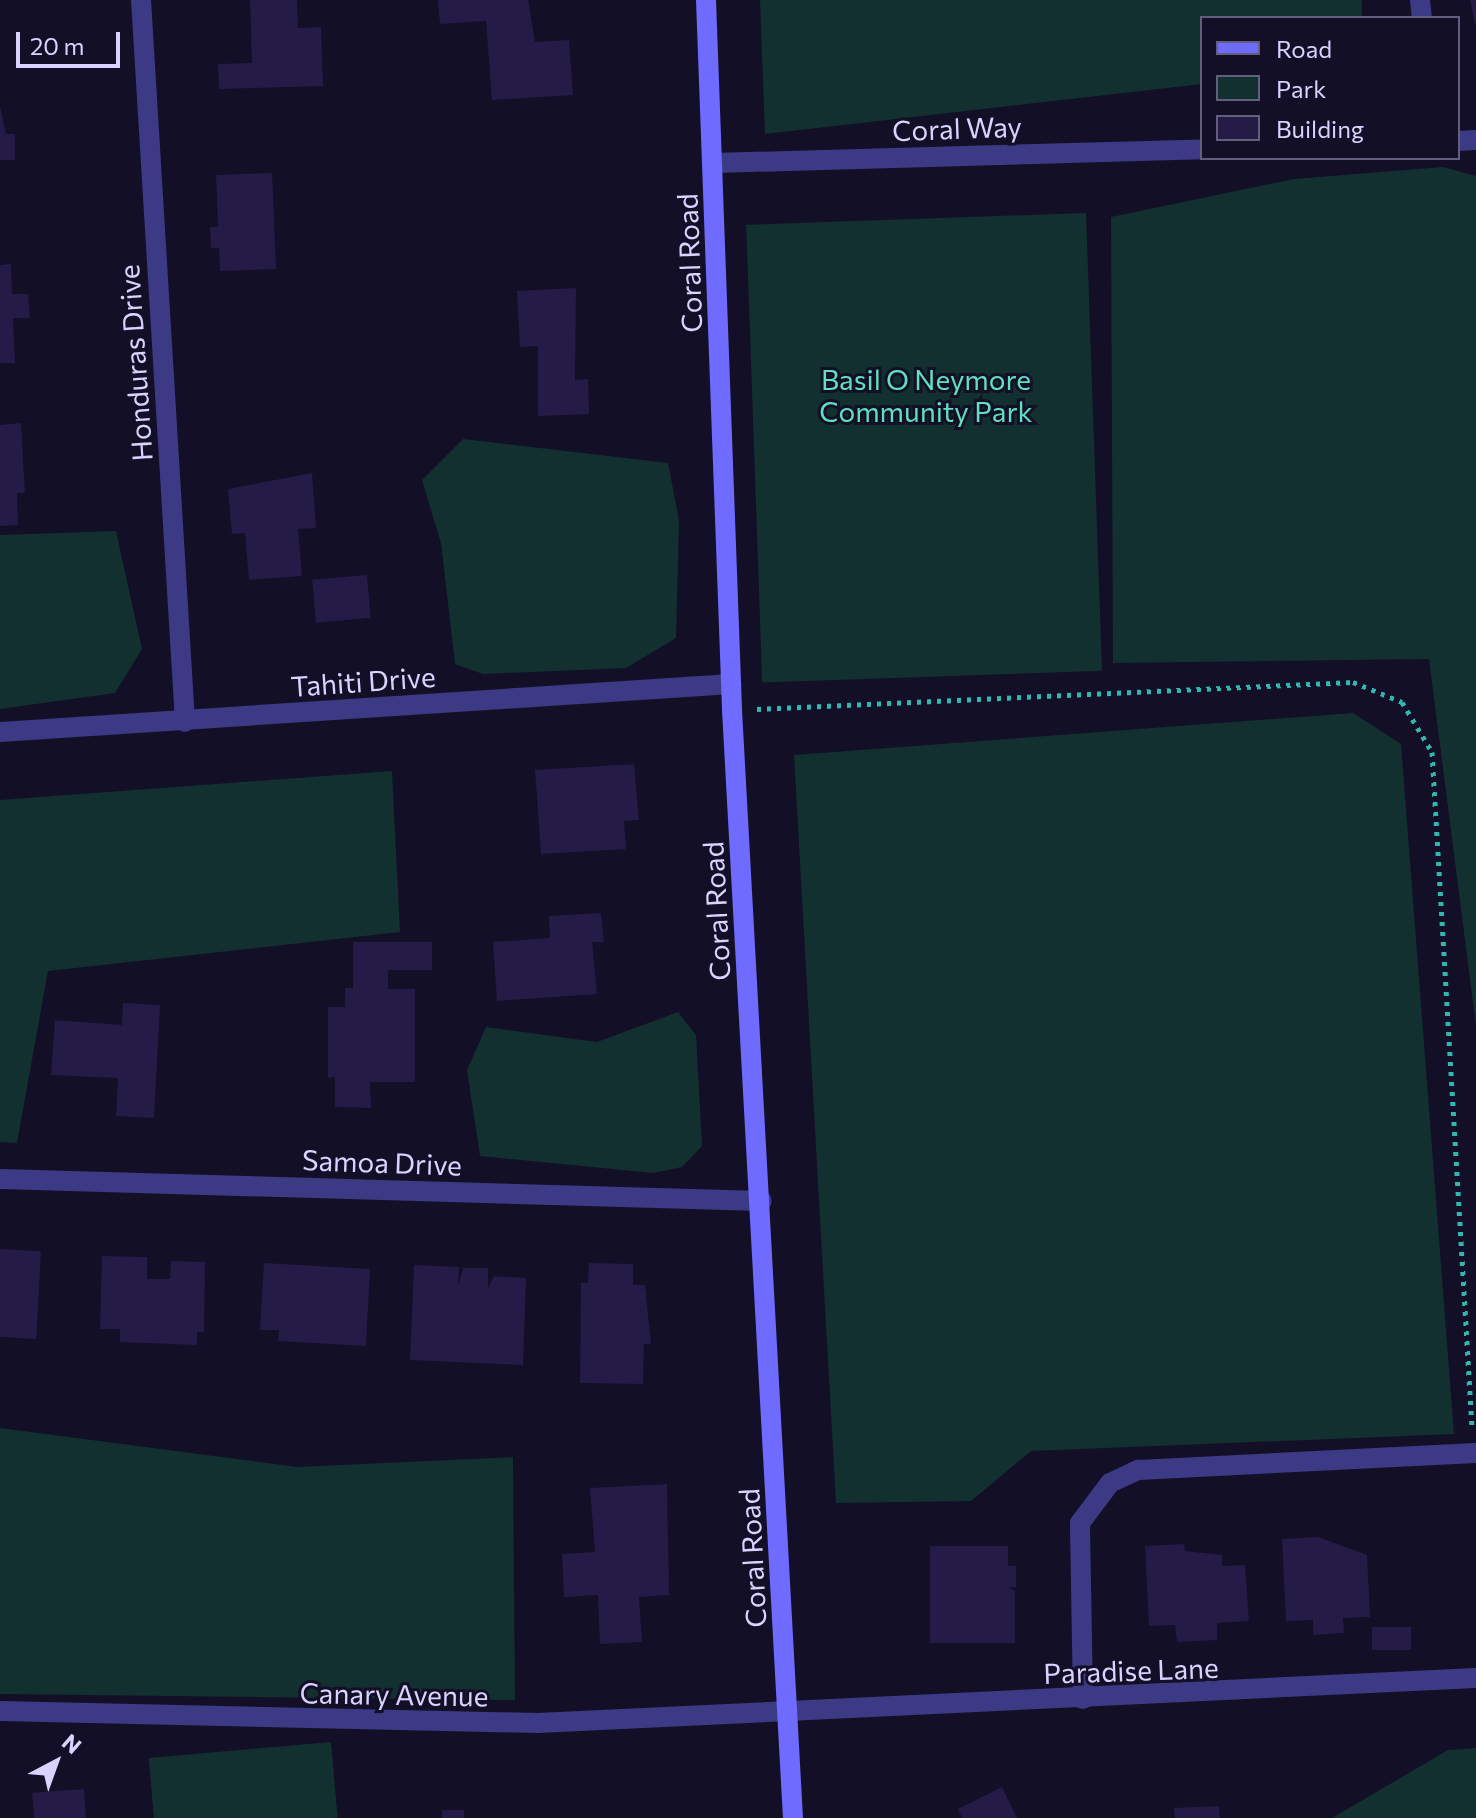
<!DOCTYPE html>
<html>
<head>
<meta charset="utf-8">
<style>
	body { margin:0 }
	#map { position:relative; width:1476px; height:1818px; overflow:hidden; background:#130f26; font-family:Commissioner,sans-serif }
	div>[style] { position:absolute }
	.green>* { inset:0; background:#12302f; transform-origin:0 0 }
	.building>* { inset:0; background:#241b47; transform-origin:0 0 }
	.path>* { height:5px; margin-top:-2.5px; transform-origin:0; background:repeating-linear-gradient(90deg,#2fb8b0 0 4px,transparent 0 10px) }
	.street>* { height:20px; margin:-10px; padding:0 10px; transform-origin:10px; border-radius:10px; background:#3d3a85 }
	.secondary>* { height:20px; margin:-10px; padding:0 10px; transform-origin:10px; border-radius:10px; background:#6f6bff }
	span { translate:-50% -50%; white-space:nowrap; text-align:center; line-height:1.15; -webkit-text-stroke:6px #130f26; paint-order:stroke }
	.street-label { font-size:28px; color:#d9d4ff }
	.park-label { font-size:28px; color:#5fe0c0 }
	.legend { position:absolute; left:1200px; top:16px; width:260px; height:144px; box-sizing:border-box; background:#130f26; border:2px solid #625e7d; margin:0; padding:10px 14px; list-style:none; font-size:24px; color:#d9d4ff }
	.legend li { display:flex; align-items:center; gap:16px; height:40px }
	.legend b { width:40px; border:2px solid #625e7d }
	.north { position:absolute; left:16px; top:1722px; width:80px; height:80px; -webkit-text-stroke:6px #130f26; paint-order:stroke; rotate:41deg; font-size:22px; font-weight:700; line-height:32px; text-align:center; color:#d9d4ff }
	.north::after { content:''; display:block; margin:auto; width:28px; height:36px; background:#d9d4ff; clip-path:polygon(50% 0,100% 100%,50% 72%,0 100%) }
	.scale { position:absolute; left:16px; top:32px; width:104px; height:36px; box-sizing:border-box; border:4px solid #d9d4ff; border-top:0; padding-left:10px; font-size:24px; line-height:28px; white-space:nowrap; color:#d9d4ff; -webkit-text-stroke:6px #130f26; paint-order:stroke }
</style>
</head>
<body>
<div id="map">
	<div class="green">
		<div style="clip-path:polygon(760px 0,1362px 0,1362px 18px,1202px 18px,1202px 84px,765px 134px)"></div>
		<div style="clip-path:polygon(1443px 167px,1476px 176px,1476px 1026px,1429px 659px,1113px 663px,1111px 217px,1294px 179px)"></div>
		<div style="left:1086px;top:213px;width:458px;height:340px;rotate:88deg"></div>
		<div style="clip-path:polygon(463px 439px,668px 463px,679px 520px,676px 638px,626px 668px,483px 674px,455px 664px,441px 543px,422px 480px)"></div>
		<div style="clip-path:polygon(116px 531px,142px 649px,115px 693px,0 709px,0 535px)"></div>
		<div style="clip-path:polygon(1353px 713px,1401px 744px,1454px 1434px,1031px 1451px,971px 1501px,836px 1503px,794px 755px)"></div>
		<div style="clip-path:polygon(392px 771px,400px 932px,48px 971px,17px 1143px,0 1142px,0 800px)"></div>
		<div style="clip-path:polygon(678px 1012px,696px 1035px,702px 1146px,682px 1167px,653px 1173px,480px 1156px,467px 1070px,486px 1027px,597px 1042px)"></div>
		<div style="clip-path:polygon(0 1428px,297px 1467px,513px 1457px,515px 1700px,0 1694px)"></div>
		<div style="left:331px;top:1742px;width:76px;height:183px;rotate:85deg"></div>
		<div style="clip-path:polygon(1476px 1748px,1476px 1818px,1332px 1818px,1448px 1750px)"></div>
	</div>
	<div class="building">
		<div style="clip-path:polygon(250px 0,297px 0,298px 28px,321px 27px,323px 86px,219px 89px,218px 64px,252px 63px)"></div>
		<div style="clip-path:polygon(438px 0,528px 0,535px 42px,569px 40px,573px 95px,492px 100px,486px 21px,440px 24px)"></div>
		<div style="clip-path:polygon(1470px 0,1476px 0,1476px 24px,1475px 24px)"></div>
		<div style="clip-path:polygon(0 106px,6px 134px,15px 134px,15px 160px,0 160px)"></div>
		<div style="clip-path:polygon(272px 173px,276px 269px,220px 271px,219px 248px,211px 248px,210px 227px,218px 227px,216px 175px)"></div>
		<div style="clip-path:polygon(11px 264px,12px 294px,28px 294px,30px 318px,13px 318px,15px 363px,0 363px,0 265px)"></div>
		<div style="clip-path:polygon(576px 288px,575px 380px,588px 379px,589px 414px,538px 416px,538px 346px,520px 347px,517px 291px)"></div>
		<div style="clip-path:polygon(21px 423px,25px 493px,17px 493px,18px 525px,0 526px,0 425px)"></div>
		<div style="clip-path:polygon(312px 473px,316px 528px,298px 529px,302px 576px,249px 580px,245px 533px,232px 534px,228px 489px)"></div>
		<div style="left:367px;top:575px;width:43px;height:55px;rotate:85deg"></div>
		<div style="clip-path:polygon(634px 764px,639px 820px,624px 821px,626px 849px,541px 854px,535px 770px)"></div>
		<div style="clip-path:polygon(601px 913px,604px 942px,592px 942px,597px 994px,497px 1001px,493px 942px,550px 938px,549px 916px)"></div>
		<div style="clip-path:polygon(353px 942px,432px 942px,432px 970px,388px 970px,388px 989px,415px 989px,415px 1082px,370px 1082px,371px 1108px,335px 1107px,335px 1077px,328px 1078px,328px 1007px,345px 1007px,345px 988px,353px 988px)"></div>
		<div style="clip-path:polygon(123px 1003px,160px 1005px,154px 1118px,116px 1116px,118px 1078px,51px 1075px,55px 1020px,122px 1025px)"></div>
		<div style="left:0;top:1249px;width:41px;height:88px;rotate:3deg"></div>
		<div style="clip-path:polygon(102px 1256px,147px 1257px,147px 1279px,170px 1279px,171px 1261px,205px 1262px,204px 1332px,197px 1332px,197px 1345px,120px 1342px,120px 1329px,100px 1329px)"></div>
		<div style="clip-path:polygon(264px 1263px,370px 1269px,366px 1346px,278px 1341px,279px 1330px,260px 1330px)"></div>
		<div style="clip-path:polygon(589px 1263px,633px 1264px,633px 1285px,645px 1285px,651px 1344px,644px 1344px,643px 1384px,580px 1383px,581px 1283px,588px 1283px)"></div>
		<div style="clip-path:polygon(414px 1265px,459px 1267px,458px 1287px,463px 1268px,488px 1268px,488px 1288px,494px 1276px,526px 1278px,523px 1365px,410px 1360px)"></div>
		<div style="clip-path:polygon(667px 1484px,669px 1595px,639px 1597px,642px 1642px,600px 1644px,598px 1595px,564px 1597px,562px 1554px,595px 1552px,590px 1488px)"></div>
		<div style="clip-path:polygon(1318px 1537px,1367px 1555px,1370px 1617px,1343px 1618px,1344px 1633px,1313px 1635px,1313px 1620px,1286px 1621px,1282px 1539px)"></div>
		<div style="clip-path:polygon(1184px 1544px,1185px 1551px,1222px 1555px,1222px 1566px,1245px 1565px,1249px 1621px,1217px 1623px,1217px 1640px,1177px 1642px,1175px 1625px,1149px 1626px,1145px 1546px)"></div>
		<div style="clip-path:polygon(930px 1546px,1008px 1546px,1008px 1566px,1016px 1566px,1016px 1587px,1008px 1587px,1015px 1591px,1015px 1643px,930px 1643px)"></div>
		<div style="left:1411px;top:1627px;width:23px;height:39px;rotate:90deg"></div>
		<div style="clip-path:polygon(1002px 1787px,1017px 1818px,962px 1818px,958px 1809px)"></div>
		<div style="left:84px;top:1789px;width:29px;height:52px;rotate:86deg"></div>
		<div style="clip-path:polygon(1219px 1806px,1220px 1818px,1175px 1818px,1174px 1808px)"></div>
		<div style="left:442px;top:1810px;width:22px;height:8px"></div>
	</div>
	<div class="path">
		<div style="left:757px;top:709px;width:597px;rotate:-2.59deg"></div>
		<div style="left:1353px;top:682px;width:53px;rotate:22.2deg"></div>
		<div style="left:1402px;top:702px;width:58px;rotate:59deg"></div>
		<div style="left:1432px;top:752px;width:676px;rotate:86.61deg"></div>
	</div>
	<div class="street">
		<div style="left:141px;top:0;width:723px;rotate:86.51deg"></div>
		<div style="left:1420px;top:0;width:18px;rotate:84deg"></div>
		<div style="left:1458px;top:141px;width:18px;rotate:-3deg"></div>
		<div style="left:714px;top:163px;width:488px;rotate:-1.6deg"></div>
		<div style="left:0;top:732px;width:733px;rotate:-3.76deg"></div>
		<div style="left:0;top:1179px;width:762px;rotate:1.65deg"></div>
		<div style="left:1083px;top:1699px;width:176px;rotate:-91deg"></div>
		<div style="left:1080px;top:1523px;width:50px;rotate:-53.1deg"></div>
		<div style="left:1110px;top:1483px;width:31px;rotate:-25deg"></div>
		<div style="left:1138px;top:1470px;width:338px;rotate:-2.9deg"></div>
		<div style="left:0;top:1711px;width:538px;rotate:1.28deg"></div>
		<div style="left:538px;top:1723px;width:939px;rotate:-2.75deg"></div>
	</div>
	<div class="secondary">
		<div style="left:706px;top:0;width:710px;rotate:87.9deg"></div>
		<div style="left:732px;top:710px;width:1110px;rotate:86.85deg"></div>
	</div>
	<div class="street-label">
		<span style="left:957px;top:128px;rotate:-2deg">Coral Way</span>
		<span style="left:689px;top:263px;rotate:-92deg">Coral Road</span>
		<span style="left:135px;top:363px;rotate:-94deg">Honduras Drive</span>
		<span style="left:363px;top:681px;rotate:-4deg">Tahiti Drive</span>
		<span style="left:716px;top:911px;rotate:-93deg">Coral Road</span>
		<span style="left:382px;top:1162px;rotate:2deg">Samoa Drive</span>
		<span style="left:752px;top:1558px;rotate:-93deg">Coral Road</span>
		<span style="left:1131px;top:1670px;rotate:-2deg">Paradise Lane</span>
		<span style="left:394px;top:1694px;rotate:1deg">Canary Avenue</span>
	</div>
	<div class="park-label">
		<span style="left:926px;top:395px">Basil O Neymore<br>Community Park</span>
	</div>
	<ul class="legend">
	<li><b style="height:10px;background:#6f6bff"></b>Road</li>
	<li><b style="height:22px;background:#12302f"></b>Park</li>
	<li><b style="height:22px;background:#241b47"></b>Building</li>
	</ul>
	<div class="north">N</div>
	<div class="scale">20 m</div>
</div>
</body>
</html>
